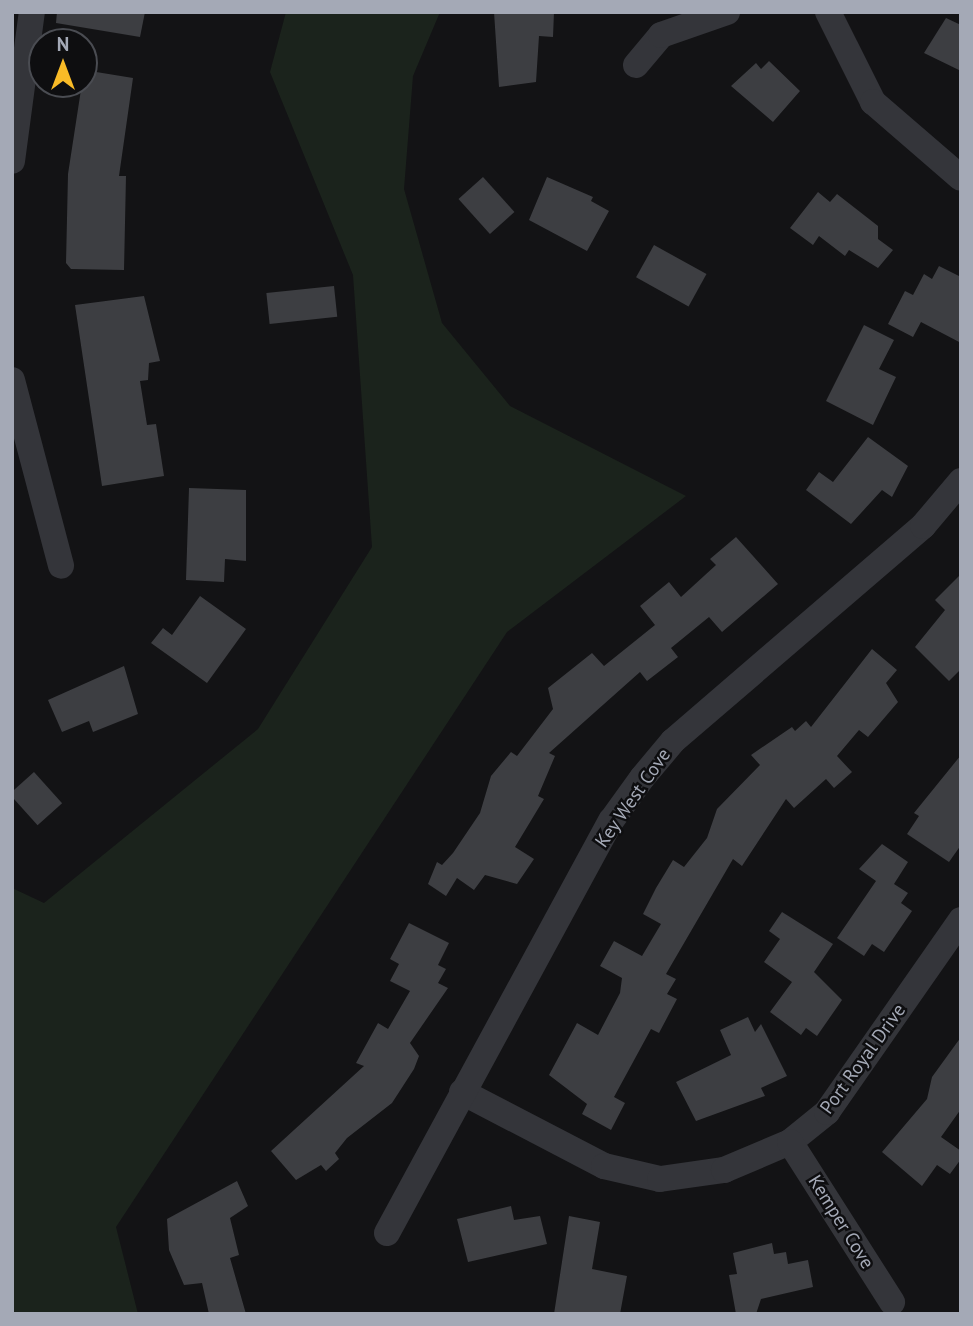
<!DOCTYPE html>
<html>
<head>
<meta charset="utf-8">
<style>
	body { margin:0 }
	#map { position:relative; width:973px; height:1326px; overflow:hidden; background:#131315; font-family:"PT Sans",sans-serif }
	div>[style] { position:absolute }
	.green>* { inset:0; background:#1b231c }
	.building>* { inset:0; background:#3d3e42; transform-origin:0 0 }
	.street>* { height:26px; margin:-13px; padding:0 13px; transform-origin:13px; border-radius:13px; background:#34353a }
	span { translate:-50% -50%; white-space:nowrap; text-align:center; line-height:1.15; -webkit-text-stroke:5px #0e0e10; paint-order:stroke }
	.street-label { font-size:19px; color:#a4a9b6 }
	.frame { position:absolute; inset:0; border:14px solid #a4a9b6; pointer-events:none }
	.north { position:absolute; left:28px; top:28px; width:70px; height:70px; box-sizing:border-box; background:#0e0e10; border:2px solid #4a4c52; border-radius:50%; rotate:0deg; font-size:19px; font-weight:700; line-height:28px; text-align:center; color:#a4a9b6 }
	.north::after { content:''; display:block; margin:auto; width:24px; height:32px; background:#f9bb27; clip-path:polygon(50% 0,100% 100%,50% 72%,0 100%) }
</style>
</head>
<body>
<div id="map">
	<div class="green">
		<div style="clip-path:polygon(286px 12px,440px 12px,413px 76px,404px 189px,442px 323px,510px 406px,686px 496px,507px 632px,116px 1227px,138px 1314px,12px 1314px,12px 888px,44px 903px,258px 729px,372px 547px,353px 275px,270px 72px)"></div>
	</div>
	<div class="building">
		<div style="clip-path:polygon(57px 12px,145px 12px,140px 37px,56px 23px)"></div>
		<div style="clip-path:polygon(494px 12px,554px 12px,553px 37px,539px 36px,536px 82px,499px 87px)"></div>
		<div style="clip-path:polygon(946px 18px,961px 25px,961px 71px,924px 53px)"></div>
		<div style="clip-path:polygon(769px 61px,800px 91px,773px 122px,731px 86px,756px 63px,761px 69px)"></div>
		<div style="clip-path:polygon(84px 70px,133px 78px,119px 176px,126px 176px,124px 270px,71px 269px,66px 263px,68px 174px)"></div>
		<div style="left:483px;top:177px;width:47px;height:33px;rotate:48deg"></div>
		<div style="clip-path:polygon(547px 177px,593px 197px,591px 201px,609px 211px,587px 251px,529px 220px)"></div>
		<div style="clip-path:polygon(818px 192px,830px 202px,837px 194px,878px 226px,878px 239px,893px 250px,878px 268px,849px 250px,845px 256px,819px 236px,813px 245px,790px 228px)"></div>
		<div style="left:654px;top:245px;width:60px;height:37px;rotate:29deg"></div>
		<div style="clip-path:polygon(939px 266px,961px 277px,961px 343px,921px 322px,913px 337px,888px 324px,905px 291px,913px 295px,924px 274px,932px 279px)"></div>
		<div style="left:334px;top:286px;width:31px;height:68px;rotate:84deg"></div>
		<div style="clip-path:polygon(144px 296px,160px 361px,149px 363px,148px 380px,140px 381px,147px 425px,156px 424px,164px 476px,102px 486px,75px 305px)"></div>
		<div style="clip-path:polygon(864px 325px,894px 340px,879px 369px,896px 377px,873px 425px,826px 401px)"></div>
		<div style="clip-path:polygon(868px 437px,908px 466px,892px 497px,882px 490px,851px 524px,806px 490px,819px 472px,833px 482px)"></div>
		<div style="clip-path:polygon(189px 488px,246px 490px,246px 561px,225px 559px,224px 582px,186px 580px)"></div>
		<div style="clip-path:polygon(736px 537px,778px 584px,722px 632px,709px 617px,671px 648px,678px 657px,647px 681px,640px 672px,549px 753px,555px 756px,538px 796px,544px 799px,515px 847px,534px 859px,517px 884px,485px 875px,474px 890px,457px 878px,446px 896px,428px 884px,437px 862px,442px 865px,453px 853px,480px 813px,491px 776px,511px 752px,517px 756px,553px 709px,548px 688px,592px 653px,604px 666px,655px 625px,640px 606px,669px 582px,681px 597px,716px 565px,710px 559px)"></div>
		<div style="clip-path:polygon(961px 574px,961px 669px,949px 681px,915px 647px,945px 610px,935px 600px)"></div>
		<div style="clip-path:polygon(200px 596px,246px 629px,207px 683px,151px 643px,163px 628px,172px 635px)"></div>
		<div style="clip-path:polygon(872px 649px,897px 670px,886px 683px,898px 702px,868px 737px,859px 730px,837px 756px,852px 772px,834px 788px,826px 779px,794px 808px,786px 799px,742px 866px,733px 859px,666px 974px,676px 979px,667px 994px,677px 999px,659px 1033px,651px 1029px,614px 1097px,625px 1103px,611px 1130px,582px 1114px,587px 1104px,549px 1075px,577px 1023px,598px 1035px,620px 993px,622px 978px,600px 966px,614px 941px,642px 956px,661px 924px,643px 914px,656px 888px,673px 860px,684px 867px,707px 838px,717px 809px,760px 765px,751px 755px,792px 727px,795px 731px,806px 721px,811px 727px)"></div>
		<div style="clip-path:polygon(124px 666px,138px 714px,93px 732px,89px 721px,62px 732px,48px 700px)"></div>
		<div style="clip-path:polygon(961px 755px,961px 845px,949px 862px,907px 834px,919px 816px,914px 813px)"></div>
		<div style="left:34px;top:772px;width:42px;height:33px;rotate:48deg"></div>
		<div style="clip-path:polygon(882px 844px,908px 862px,894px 884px,908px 893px,901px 903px,912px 911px,884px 952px,872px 944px,864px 956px,837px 938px,876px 881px,859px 869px)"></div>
		<div style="clip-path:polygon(782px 912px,833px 944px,814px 972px,842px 1000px,817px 1036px,806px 1028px,801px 1035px,770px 1012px,792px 982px,764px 962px,780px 939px,769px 931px)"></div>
		<div style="clip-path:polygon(409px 923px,449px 943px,438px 965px,446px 969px,438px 983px,448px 988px,410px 1043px,419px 1056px,414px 1069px,392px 1103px,347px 1138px,335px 1153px,339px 1159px,326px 1171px,321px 1165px,296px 1180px,271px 1151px,364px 1066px,356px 1063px,378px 1023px,388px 1029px,410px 991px,390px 981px,399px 964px,390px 959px)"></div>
		<div style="clip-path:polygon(748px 1017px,755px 1032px,761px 1024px,787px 1076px,761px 1088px,765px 1096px,696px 1121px,676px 1082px,731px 1055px,720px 1030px)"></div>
		<div style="clip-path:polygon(961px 1037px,961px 1109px,941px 1137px,961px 1151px,961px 1159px,950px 1174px,937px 1165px,922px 1186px,882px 1152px,927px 1099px,932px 1077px)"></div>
		<div style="clip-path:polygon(237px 1181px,248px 1206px,230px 1218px,239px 1255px,230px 1258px,246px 1314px,209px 1314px,202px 1283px,184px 1285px,169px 1250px,167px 1219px)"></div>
		<div style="clip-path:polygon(511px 1206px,514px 1220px,540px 1216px,547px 1244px,468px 1262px,457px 1219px)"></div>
		<div style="clip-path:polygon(569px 1216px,600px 1222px,592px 1269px,627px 1276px,620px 1314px,554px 1314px)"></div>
		<div style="clip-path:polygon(772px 1243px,774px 1254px,786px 1252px,788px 1264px,808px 1260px,813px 1287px,761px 1299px,756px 1314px,736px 1314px,729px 1275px,737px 1274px,733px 1253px)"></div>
	</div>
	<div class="street">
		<div style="left:828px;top:12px;width:101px;rotate:63.4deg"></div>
		<div style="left:873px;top:102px;width:116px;rotate:40.8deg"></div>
		<div style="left:636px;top:65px;width:39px;rotate:-50deg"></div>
		<div style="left:661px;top:35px;width:70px;rotate:-19.2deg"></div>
		<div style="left:12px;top:161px;width:150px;rotate:-82.4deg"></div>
		<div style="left:12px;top:380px;width:192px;rotate:75.2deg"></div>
		<div style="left:462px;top:1092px;width:160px;rotate:27.5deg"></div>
		<div style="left:604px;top:1166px;width:57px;rotate:13.1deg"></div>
		<div style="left:660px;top:1179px;width:65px;rotate:-8deg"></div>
		<div style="left:724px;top:1170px;width:72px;rotate:-23deg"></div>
		<div style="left:790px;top:1142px;width:48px;rotate:-39deg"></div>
		<div style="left:827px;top:1112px;width:234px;rotate:-55.1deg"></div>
		<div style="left:790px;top:1142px;width:190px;rotate:57.5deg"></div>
		<div style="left:387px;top:1233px;width:469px;rotate:-61.5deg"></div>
		<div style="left:611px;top:821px;width:53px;rotate:-54.2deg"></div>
		<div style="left:642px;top:778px;width:48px;rotate:-50deg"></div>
		<div style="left:673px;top:741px;width:330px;rotate:-40.7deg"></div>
		<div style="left:923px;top:526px;width:59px;rotate:-49.8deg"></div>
	</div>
	<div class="street-label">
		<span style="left:633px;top:798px;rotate:-55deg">Key West Cove</span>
		<span style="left:863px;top:1059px;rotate:-54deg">Port Royal Drive</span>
		<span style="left:841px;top:1222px;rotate:58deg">Kemper Cove</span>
	</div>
	<div class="frame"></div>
	<div class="north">N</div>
</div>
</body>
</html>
